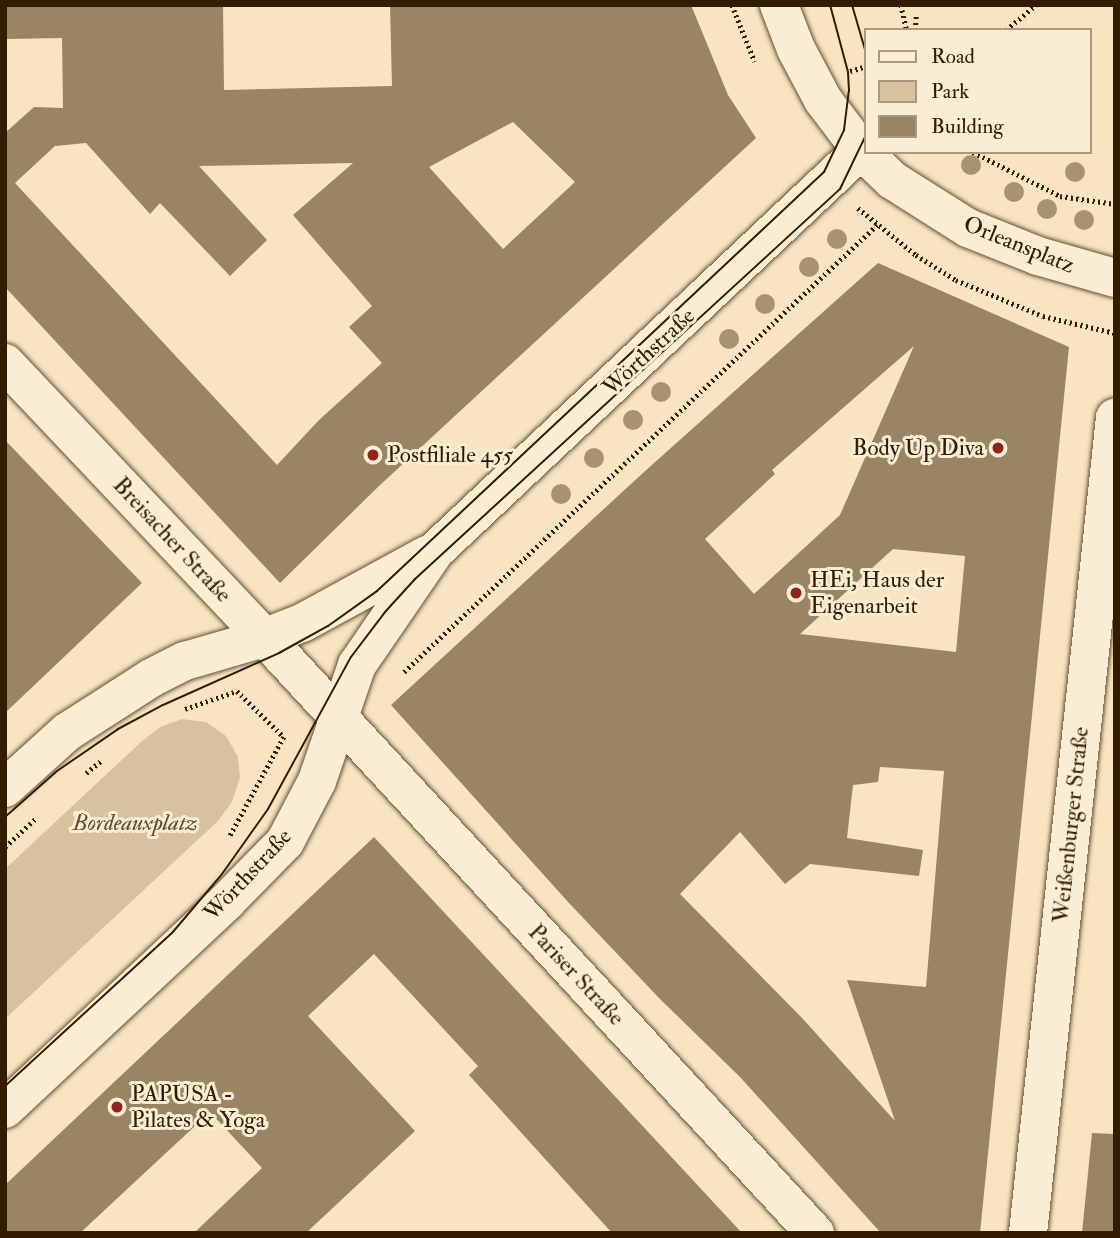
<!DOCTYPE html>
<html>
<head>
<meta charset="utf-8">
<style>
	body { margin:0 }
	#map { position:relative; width:1120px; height:1238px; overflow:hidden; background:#f8e4c0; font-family:"IM FELL Double Pica",serif }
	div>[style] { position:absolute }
	.green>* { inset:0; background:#d7c29f }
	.building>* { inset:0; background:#998464 }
	.path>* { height:4.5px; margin-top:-2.25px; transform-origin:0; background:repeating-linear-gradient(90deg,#331c00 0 2px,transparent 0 5.5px) }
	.roads { filter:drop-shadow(0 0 2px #644e30) drop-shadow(0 0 2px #644e30) }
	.street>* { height:38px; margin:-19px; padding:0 19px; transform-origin:19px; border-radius:19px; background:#faedd6 }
	.tram>* { height:2px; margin:-1px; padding:0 1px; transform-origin:1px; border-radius:1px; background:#331c00 }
	.trees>* { width:20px; height:20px; margin:-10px; border-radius:50%; background:#a79271 }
	.dots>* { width:19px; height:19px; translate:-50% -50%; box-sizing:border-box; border:4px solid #faedd6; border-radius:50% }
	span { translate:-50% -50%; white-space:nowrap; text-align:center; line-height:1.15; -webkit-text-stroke:6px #faedd6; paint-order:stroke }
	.street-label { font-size:23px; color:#331c00 }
	.poi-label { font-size:23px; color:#331c00 }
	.right { translate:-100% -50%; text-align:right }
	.left { translate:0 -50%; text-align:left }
	.park-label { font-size:23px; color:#644e30; font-style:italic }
	.frame { position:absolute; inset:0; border:7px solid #331c00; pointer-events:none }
	.legend { position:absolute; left:864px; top:28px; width:228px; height:126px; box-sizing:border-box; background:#faedd6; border:2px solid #aa9980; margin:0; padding:9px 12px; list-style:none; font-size:21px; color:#331c00 }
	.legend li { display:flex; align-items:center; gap:14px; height:35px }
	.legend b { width:35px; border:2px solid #aa9980 }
</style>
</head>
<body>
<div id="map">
	<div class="green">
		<div style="clip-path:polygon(182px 719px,206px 722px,226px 736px,238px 757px,240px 777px,232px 802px,218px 821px,5px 1019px,5px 869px,141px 742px,160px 727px)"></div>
	</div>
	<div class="building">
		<div style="clip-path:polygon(evenodd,5px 5px,223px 5px,224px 90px,392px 86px,390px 5px,691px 5px,728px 95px,756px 138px,379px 486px,280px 583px,5px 287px,5px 133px,34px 107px,63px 108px,62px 38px,5px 39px,5px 5px,513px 122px,575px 182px,503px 249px,429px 167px,513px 122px,5px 5px,86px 143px,150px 214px,160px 203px,230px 276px,267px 240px,199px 166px,353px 163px,293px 215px,372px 306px,349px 327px,382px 363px,319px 420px,277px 465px,15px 183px,55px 146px,86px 143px)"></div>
		<div style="clip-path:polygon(evenodd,878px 263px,1069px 347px,980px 1233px,881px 1233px,740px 1077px,659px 998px,569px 903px,391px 705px,644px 472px,878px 263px,914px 346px,840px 515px,754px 594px,705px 539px,775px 474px,772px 470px,914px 346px,878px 263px,893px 549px,965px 556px,956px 652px,800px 634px,893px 549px,878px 263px,880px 767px,944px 771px,926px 987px,847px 980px,895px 1121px,803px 1019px,680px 894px,740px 832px,785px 884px,810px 864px,919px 876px,923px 850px,847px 838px,853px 785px,878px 782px,880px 767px)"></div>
		<div style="clip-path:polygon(5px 440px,142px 583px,5px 713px)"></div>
		<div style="clip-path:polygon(374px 837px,742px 1233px,612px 1233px,469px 1075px,478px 1066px,374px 954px,308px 1016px,415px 1131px,306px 1233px,194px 1233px,262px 1168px,210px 1112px,80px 1233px,5px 1233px,5px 1185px)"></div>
		<div style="clip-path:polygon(1092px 1133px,1115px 1134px,1115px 1233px,1082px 1233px)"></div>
	</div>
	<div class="path">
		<div style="left:732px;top:5px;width:61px;rotate:68deg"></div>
		<div style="left:901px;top:5px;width:26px;rotate:77deg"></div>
		<div style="left:915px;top:30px;width:16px;rotate:-86deg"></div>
		<div style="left:1006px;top:30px;width:39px;rotate:-40deg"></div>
		<div style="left:850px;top:71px;width:17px;rotate:-17deg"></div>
		<div style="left:973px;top:152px;width:97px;rotate:26.8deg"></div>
		<div style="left:1060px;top:196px;width:56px;rotate:8.3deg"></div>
		<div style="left:858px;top:208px;width:75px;rotate:39deg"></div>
		<div style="left:916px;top:255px;width:47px;rotate:32deg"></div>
		<div style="left:956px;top:280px;width:94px;rotate:22.5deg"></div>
		<div style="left:1043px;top:316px;width:74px;rotate:13.3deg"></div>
		<div style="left:404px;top:672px;width:651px;rotate:-43.38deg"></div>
		<div style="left:185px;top:709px;width:55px;rotate:-19.1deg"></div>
		<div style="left:237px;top:691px;width:66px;rotate:44.4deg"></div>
		<div style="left:284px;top:737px;width:115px;rotate:118.6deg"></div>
		<div style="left:86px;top:773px;width:19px;rotate:-39deg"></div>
		<div style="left:5px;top:847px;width:41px;rotate:-43deg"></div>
	</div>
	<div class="roads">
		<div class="street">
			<div style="left:779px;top:5px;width:47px;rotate:68.9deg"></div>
			<div style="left:796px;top:49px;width:58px;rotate:62.1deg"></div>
			<div style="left:823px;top:100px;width:63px;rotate:52.8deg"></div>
			<div style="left:861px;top:150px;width:43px;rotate:44.1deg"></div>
			<div style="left:892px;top:180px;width:90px;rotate:32.3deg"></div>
			<div style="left:968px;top:228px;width:75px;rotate:21.8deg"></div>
			<div style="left:1038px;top:256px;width:80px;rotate:15.9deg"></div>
			<div style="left:5px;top:363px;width:399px;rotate:46.6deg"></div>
			<div style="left:279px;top:653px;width:790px;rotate:47.26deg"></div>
			<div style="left:5px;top:788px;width:84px;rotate:-42.1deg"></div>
			<div style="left:67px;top:732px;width:100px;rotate:-32.7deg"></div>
			<div style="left:151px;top:678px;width:38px;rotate:-27deg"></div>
			<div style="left:185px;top:661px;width:82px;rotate:-16.2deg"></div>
			<div style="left:264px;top:638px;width:43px;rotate:-21.8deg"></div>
			<div style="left:304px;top:622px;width:140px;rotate:-28.6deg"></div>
			<div style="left:5px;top:1109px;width:304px;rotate:-43.1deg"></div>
			<div style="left:227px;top:901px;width:83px;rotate:-45.5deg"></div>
			<div style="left:285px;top:842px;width:69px;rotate:-62.3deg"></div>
			<div style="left:317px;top:781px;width:123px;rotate:-71deg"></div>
			<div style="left:357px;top:665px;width:138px;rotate:-55.6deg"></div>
			<div style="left:435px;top:551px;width:585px;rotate:-43.27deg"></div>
			<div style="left:1028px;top:1233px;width:820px;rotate:-83.91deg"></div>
		</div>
	</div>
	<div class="tram">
		<div style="left:852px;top:5px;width:50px;rotate:73.7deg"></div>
		<div style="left:5px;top:817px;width:69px;rotate:-41.5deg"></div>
		<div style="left:57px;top:771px;width:74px;rotate:-34.5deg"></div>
		<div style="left:118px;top:729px;width:51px;rotate:-28.1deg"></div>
		<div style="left:163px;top:705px;width:127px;rotate:-24.1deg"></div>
		<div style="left:279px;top:653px;width:56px;rotate:-28.9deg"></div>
		<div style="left:328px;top:626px;width:60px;rotate:-35.5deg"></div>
		<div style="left:377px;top:591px;width:613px;rotate:-43.15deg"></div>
		<div style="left:824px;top:172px;width:47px;rotate:-64.5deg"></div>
		<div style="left:844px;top:130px;width:39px;rotate:-83deg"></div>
		<div style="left:849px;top:91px;width:19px;rotate:-93deg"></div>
		<div style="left:848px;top:72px;width:69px;rotate:-105deg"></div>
		<div style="left:5px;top:1086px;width:226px;rotate:-42.5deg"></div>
		<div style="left:172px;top:933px;width:77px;rotate:-49.7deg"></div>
		<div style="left:222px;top:874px;width:80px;rotate:-54.7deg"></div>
		<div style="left:268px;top:809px;width:173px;rotate:-61.4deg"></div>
		<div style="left:351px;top:657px;width:56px;rotate:-52.9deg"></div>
		<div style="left:385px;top:612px;width:45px;rotate:-47.7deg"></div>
		<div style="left:415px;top:579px;width:577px;rotate:-42.54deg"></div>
		<div style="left:840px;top:189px;width:60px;rotate:-64.3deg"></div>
	</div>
	<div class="trees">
		<div style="left:971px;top:165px"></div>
		<div style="left:1075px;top:172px"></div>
		<div style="left:1014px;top:192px"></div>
		<div style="left:1047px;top:209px"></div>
		<div style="left:1084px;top:220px"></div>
		<div style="left:837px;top:239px"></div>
		<div style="left:809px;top:267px"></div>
		<div style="left:765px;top:304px"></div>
		<div style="left:729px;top:339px"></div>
		<div style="left:661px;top:392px"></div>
		<div style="left:633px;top:420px"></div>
		<div style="left:594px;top:458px"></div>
		<div style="left:561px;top:494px"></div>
	</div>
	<div class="dots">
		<div style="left:998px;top:448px;background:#8f2418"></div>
		<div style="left:373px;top:455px;background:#8f2418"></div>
		<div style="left:796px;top:593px;background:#8f2418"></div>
		<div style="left:117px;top:1107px;background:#8f2418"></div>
	</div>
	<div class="street-label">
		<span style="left:1019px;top:245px;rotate:22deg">Orleansplatz</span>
		<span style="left:649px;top:352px;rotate:-43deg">Wörthstraße</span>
		<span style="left:172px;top:540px;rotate:47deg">Breisacher Straße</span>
		<span style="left:1071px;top:825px;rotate:-84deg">Weißenburger Straße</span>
		<span style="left:248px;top:875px;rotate:-47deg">Wörthstraße</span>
		<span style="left:576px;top:975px;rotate:47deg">Pariser Straße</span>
	</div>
	<div class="poi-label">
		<span class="right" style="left:984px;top:448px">Body Up Diva</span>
		<span class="left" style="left:387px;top:455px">Postfiliale 455</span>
		<span class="left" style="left:810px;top:593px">HEi, Haus der<br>Eigenarbeit</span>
		<span class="left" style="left:131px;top:1107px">PAPUSA -<br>Pilates &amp; Yoga</span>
	</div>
	<div class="park-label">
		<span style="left:135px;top:823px">Bordeauxplatz</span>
	</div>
	<div class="frame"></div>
	<ul class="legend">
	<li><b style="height:9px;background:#faedd6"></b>Road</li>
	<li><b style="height:19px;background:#d7c29f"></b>Park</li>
	<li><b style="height:19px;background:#998464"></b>Building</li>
	</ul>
</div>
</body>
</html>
